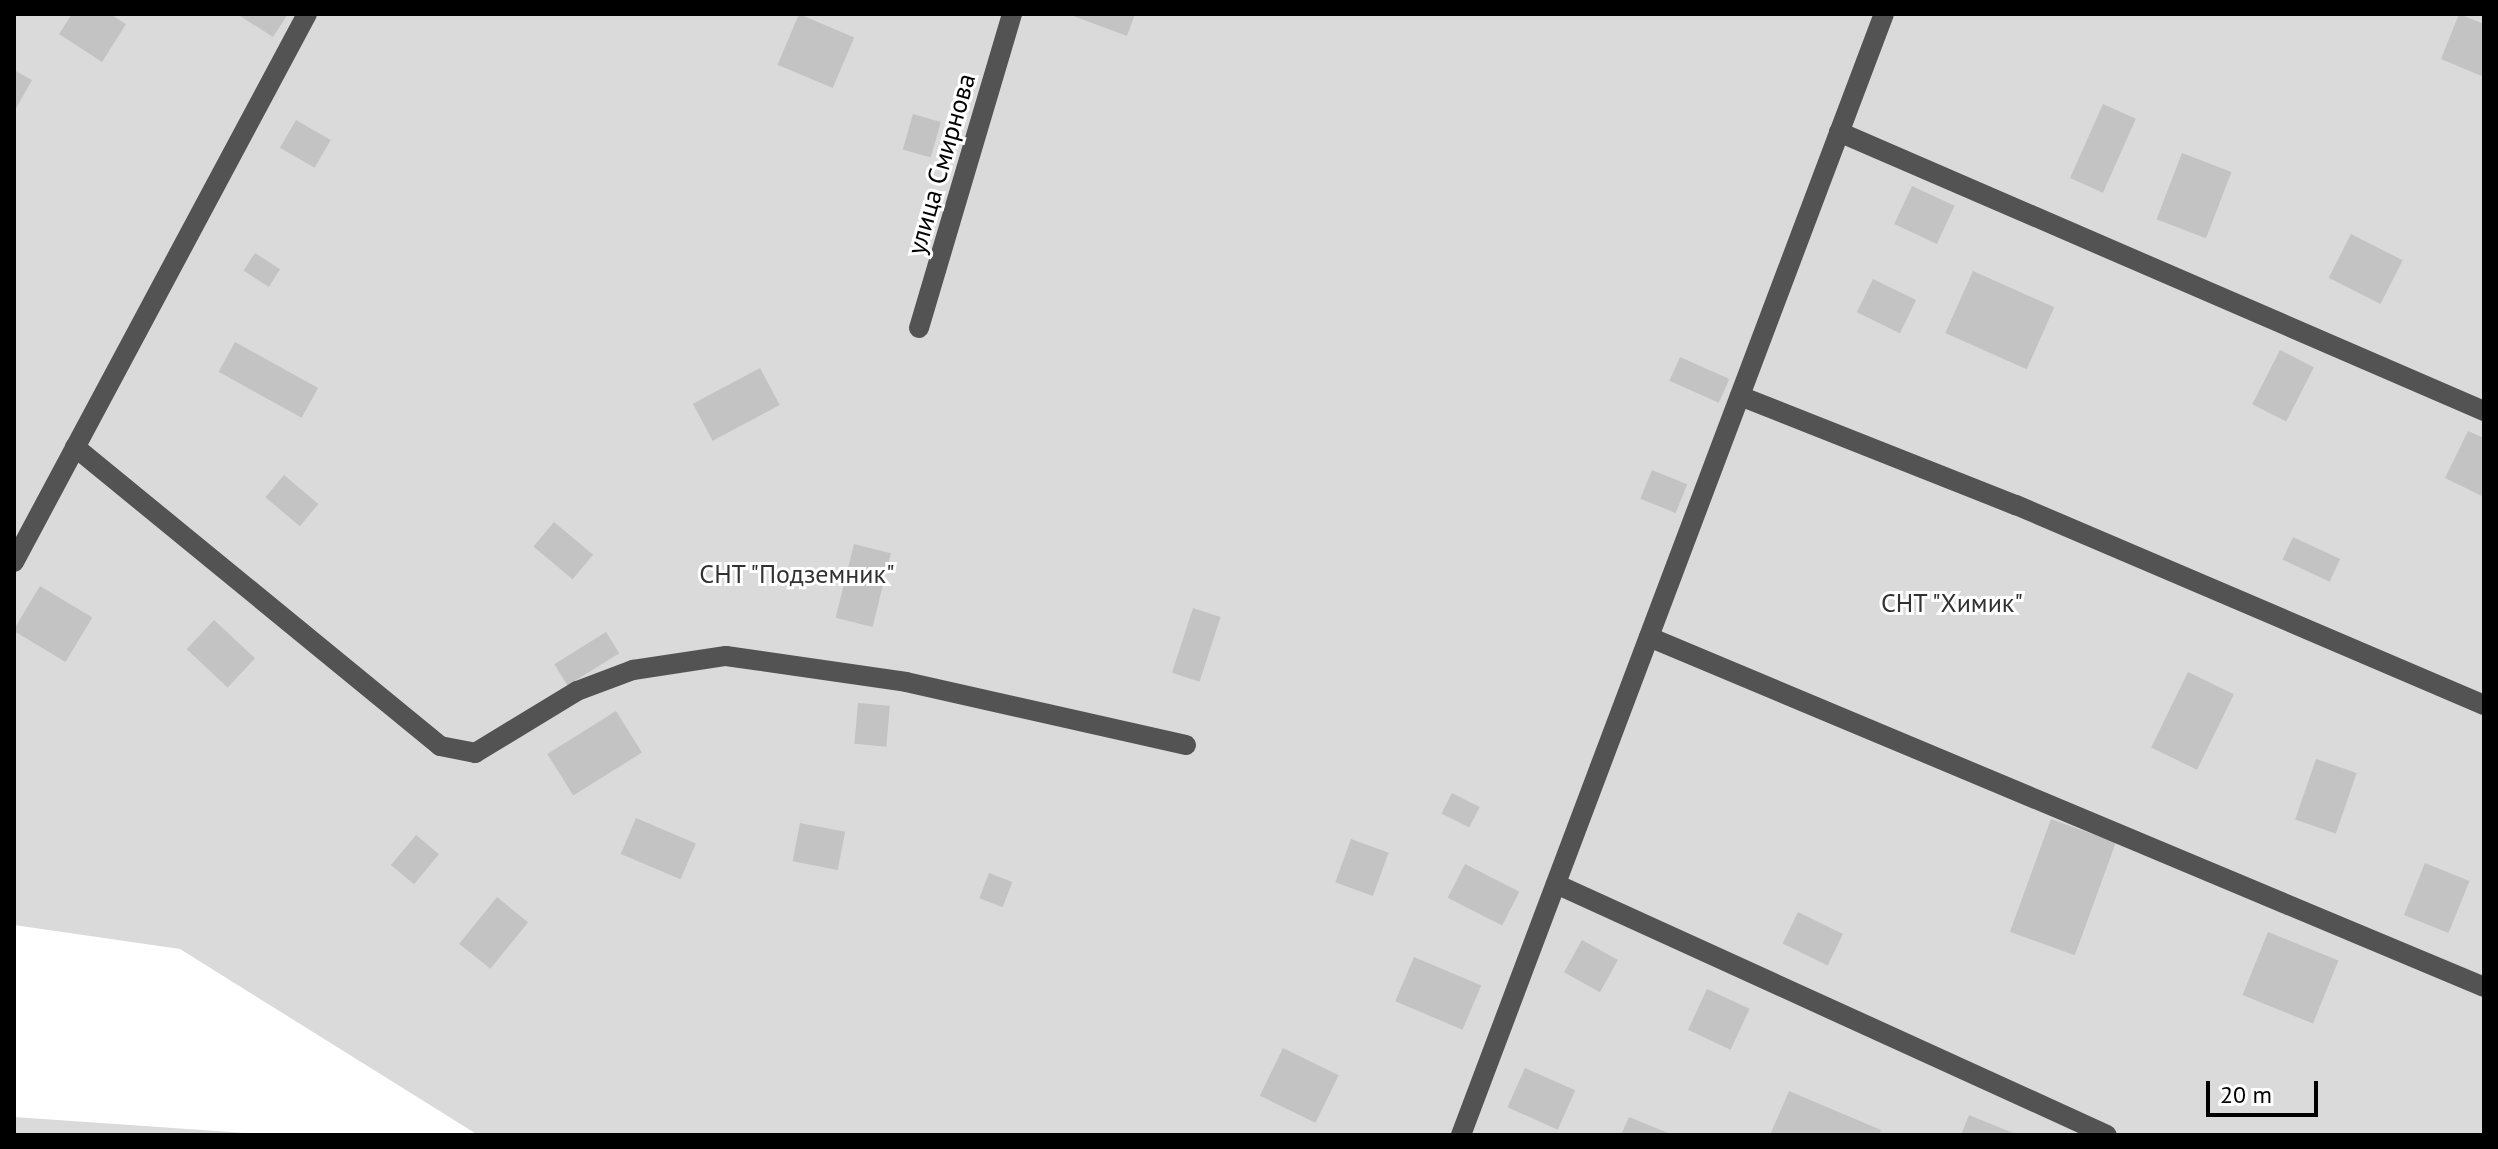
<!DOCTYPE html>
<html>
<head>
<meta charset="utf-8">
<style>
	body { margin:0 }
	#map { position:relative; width:2498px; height:1149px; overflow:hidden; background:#fff; font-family:"PT Sans",sans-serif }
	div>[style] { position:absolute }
	.green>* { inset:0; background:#dadada }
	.building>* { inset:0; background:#c3c3c3; transform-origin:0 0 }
	.minor>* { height:20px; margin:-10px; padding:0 10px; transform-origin:10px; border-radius:10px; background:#535353 }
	span { translate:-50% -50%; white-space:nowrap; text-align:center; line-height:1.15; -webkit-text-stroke:6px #fff; paint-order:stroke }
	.street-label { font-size:26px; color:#000 }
	.park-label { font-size:26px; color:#313131 }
	.frame { position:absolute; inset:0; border:16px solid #000; pointer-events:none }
	.scale { position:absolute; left:2206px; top:1081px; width:112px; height:36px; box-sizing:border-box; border:4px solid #000; border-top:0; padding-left:10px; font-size:24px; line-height:28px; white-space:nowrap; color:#000; -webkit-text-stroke:6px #fff; paint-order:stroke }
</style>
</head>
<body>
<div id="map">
	<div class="green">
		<div style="clip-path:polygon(14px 14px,2484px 14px,2484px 1135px,478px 1135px,180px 949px,14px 925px)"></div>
		<div style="clip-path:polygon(14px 1117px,260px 1134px,263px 1135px,14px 1135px)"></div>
	</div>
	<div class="building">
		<div style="clip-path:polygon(72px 14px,110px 14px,126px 24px,102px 62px,59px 34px)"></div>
		<div style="clip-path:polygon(237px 14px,288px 14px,273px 37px)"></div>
		<div style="left:799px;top:14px;width:60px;height:55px;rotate:23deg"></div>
		<div style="clip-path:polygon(1068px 14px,1135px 14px,1127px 36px)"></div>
		<div style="clip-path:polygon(2459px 14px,2484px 24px,2484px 77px,2441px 59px)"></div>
		<div style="clip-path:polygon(14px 70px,32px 80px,14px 112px)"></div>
		<div style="left:2103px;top:104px;width:36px;height:81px;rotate:24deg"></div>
		<div style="left:913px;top:114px;width:29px;height:37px;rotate:16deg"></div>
		<div style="left:296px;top:120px;width:40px;height:32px;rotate:30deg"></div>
		<div style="left:2182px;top:153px;width:53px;height:71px;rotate:21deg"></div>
		<div style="left:1912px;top:186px;width:47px;height:42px;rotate:25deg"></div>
		<div style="left:2351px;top:234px;width:58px;height:49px;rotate:27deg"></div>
		<div style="left:255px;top:253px;width:30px;height:21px;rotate:33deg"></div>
		<div style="left:1973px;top:271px;width:89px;height:68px;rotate:24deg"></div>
		<div style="left:1873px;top:279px;width:48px;height:37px;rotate:26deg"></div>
		<div style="left:235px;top:342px;width:95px;height:34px;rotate:29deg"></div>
		<div style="left:2280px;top:350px;width:38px;height:61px;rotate:27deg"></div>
		<div style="left:1680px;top:357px;width:54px;height:26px;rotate:24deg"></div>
		<div style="left:760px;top:368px;width:42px;height:76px;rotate:62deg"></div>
		<div style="clip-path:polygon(2468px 431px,2484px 438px,2484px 497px,2445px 478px)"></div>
		<div style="left:1652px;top:470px;width:38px;height:31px;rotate:22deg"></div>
		<div style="left:284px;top:475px;width:45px;height:29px;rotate:40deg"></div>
		<div style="left:554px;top:522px;width:51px;height:32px;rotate:40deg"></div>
		<div style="left:2293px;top:537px;width:52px;height:25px;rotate:25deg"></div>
		<div style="left:854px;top:544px;width:38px;height:76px;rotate:14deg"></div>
		<div style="left:40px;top:586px;width:61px;height:52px;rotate:31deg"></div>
		<div style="left:1193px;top:608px;width:29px;height:68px;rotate:18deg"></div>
		<div style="left:214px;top:620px;width:56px;height:40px;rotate:43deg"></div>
		<div style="left:606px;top:632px;width:25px;height:61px;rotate:58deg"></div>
		<div style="left:2188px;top:672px;width:51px;height:84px;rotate:26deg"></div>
		<div style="left:858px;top:703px;width:32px;height:41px;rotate:5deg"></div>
		<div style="left:616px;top:711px;width:49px;height:81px;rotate:58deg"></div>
		<div style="left:2316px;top:759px;width:43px;height:64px;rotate:19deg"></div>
		<div style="left:1452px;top:793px;width:31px;height:23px;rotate:27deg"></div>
		<div style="left:636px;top:818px;width:65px;height:39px;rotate:23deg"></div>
		<div style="left:2051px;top:819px;width:69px;height:120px;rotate:20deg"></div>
		<div style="left:800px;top:823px;width:46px;height:39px;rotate:11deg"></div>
		<div style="left:416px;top:835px;width:30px;height:39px;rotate:40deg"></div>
		<div style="left:1351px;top:839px;width:40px;height:46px;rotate:20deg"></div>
		<div style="left:2425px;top:863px;width:48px;height:56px;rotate:22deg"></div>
		<div style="left:1465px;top:864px;width:61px;height:38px;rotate:27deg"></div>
		<div style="left:989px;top:873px;width:25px;height:27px;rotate:21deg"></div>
		<div style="left:497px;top:897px;width:40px;height:60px;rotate:39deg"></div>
		<div style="left:1798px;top:912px;width:50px;height:35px;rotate:26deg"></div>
		<div style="left:2268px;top:932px;width:76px;height:68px;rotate:22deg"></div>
		<div style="left:1582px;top:940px;width:41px;height:37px;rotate:29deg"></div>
		<div style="left:1414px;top:957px;width:73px;height:48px;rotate:23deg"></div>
		<div style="left:1707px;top:989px;width:47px;height:45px;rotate:25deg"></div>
		<div style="left:1283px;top:1048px;width:62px;height:53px;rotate:26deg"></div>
		<div style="left:1525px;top:1068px;width:55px;height:43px;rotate:24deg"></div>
		<div style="clip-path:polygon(1789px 1091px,1881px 1130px,1879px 1135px,1770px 1135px)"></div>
		<div style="clip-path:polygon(1969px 1115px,2018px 1135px,1961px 1135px)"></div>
		<div style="clip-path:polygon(1629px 1117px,1673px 1135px,1621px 1135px)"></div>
	</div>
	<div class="minor">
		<div style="left:1839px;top:132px;width:703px;rotate:23.39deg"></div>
		<div style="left:919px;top:328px;width:327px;rotate:-73.5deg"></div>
		<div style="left:1740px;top:396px;width:297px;rotate:21.6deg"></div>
		<div style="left:2016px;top:505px;width:509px;rotate:23.14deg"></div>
		<div style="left:75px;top:447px;width:472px;rotate:39.3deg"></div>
		<div style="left:440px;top:746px;width:36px;rotate:11deg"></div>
		<div style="left:475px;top:753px;width:119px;rotate:-31.3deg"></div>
		<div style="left:577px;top:691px;width:60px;rotate:-20.6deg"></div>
		<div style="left:633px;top:670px;width:94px;rotate:-8.6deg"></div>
		<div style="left:726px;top:656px;width:182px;rotate:8.2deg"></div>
		<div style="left:906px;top:682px;width:287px;rotate:12.7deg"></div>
		<div style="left:14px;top:562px;width:621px;rotate:-61.87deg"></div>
		<div style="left:1649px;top:637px;width:905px;rotate:22.74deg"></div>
		<div style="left:1556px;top:884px;width:605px;rotate:24.49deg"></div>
		<div style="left:1461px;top:1135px;width:1198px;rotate:-69.33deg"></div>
	</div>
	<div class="street-label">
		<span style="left:941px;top:164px;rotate:-74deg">улица Смирнова</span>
	</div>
	<div class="park-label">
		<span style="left:797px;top:574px">СНТ "Подземник"</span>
		<span style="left:1952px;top:603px">СНТ "Химик"</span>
	</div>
	<div class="frame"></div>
	<div class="scale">20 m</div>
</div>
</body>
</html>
